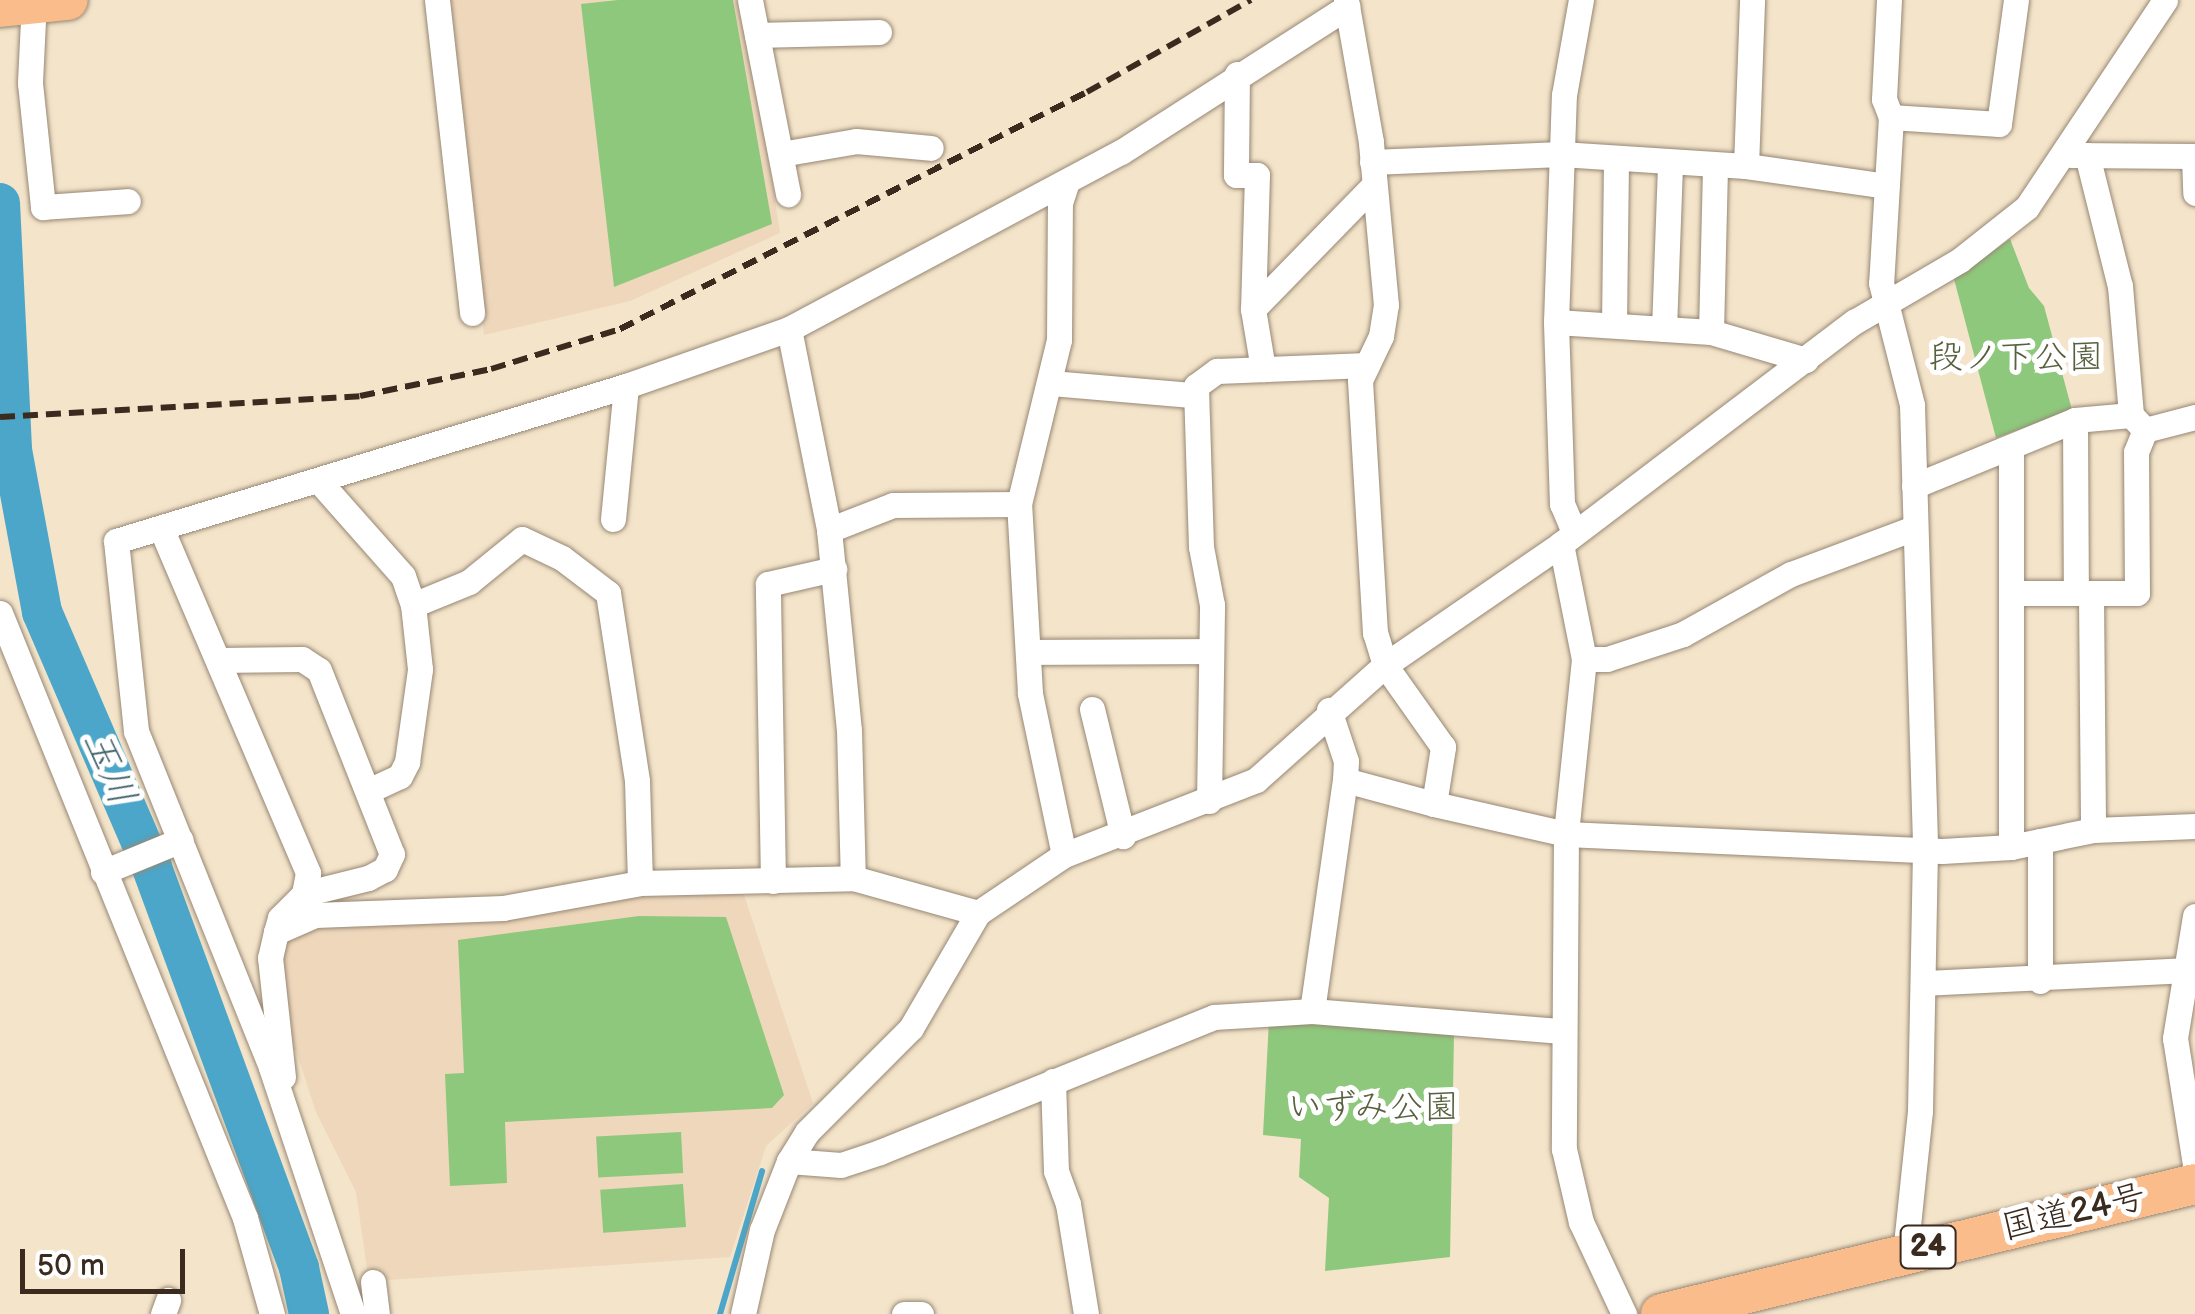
<!DOCTYPE html>
<html>
<head>
<meta charset="utf-8">
<style>
	body { margin:0 }
	#map { position:relative; width:2195px; height:1314px; overflow:hidden; background:#f3e4ca; font-family:"Balsamiq Sans","Klee One",sans-serif }
	div>[style] { position:absolute }
	.built>* { inset:0; background:#eed7bb }
	.green>* { inset:0; background:#8ec87d; transform-origin:0 0 }
	.stream>* { height:6px; margin:-3px; padding:0 3px; transform-origin:3px; border-radius:3px; background:#4ba6c9 }
	.river>* { height:40px; margin:-20px; padding:0 20px; transform-origin:20px; border-radius:20px; background:#4ba6c9 }
	.roads { filter:drop-shadow(0 0 2px #978774) drop-shadow(0 0 2px #978774) }
	.minor>* { height:25px; margin:-12.5px; padding:0 12.5px; transform-origin:12.5px; border-radius:12.5px; background:#fff }
	.primary>* { height:40px; margin:-20px; padding:0 20px; transform-origin:20px; border-radius:20px; background:#f9bc8a }
	.trunk>* { height:40px; margin:-20px; padding:0 20px; transform-origin:20px; border-radius:20px; background:#f9bc8a }
	.rail>* { height:6px; margin-top:-3px; transform-origin:0; background:repeating-linear-gradient(90deg,#3b2a1e 0 15px,transparent 0 23px) }
	span { translate:-50% -50%; white-space:nowrap; text-align:center; line-height:1.15; -webkit-text-stroke:10px #fff; paint-order:stroke }
	.shield-label span { padding:2px 8px; background:#fff; border:2px solid; border-radius:8px; -webkit-text-stroke-width:0 }
	.shield-label { font-size:32px; color:#3b2a1e; font-weight:700 }
	.park-label { font-size:35px; color:#58613f }
	.street-label { font-size:35px; color:#3b2a1e }
	.water-label { font-size:38px; color:#42626b; font-style:italic }
	.scale { position:absolute; left:20px; top:1249px; width:165px; height:45px; box-sizing:border-box; border:5px solid #3b2a1e; border-top:0; padding-left:12px; font-size:30px; line-height:35px; white-space:nowrap; color:#3b2a1e; -webkit-text-stroke:8px #fff; paint-order:stroke }
</style>
</head>
<body>
<div id="map">
	<div class="built">
		<div style="clip-path:polygon(446px 0,744px 0,780px 233px,630px 301px,484px 335px)"></div>
		<div style="clip-path:polygon(637px 891px,743px 892px,813px 1103px,766px 1146px,730px 1257px,388px 1280px,368px 1275px,356px 1192px,316px 1112px,296px 1051px,287px 1046px,279px 950px,292px 933px,321px 923px)"></div>
	</div>
	<div class="green">
		<div style="clip-path:polygon(618px 0,733px 0,772px 224px,614px 287px,581px 4px)"></div>
		<div style="clip-path:polygon(2010px 239px,2029px 288px,2044px 306px,2072px 410px,1996px 438px,1954px 279px)"></div>
		<div style="clip-path:polygon(639px 916px,726px 917px,784px 1095px,772px 1108px,505px 1122px,507px 1183px,450px 1186px,445px 1074px,464px 1073px,458px 940px)"></div>
		<div style="clip-path:polygon(1269px 1020px,1454px 1034px,1450px 1257px,1325px 1271px,1329px 1198px,1299px 1177px,1301px 1139px,1263px 1135px)"></div>
		<div style="left:681px;top:1132px;width:41px;height:85px;rotate:87deg"></div>
		<div style="left:683px;top:1184px;width:43px;height:83px;rotate:86deg"></div>
	</div>
	<div class="stream">
		<div style="left:720px;top:1314px;width:149px;rotate:-73.6deg"></div>
	</div>
	<div class="river">
		<div style="left:0;top:203px;width:247px;rotate:87.2deg"></div>
		<div style="left:12px;top:450px;width:165px;rotate:79.5deg"></div>
		<div style="left:42px;top:612px;width:279px;rotate:66.7deg"></div>
		<div style="left:152px;top:868px;width:426px;rotate:69.8deg"></div>
		<div style="left:299px;top:1268px;width:47px;rotate:77.7deg"></div>
	</div>
	<div class="roads">
		<div class="minor">
			<div style="left:34px;top:0;width:83px;rotate:92.8deg"></div>
			<div style="left:30px;top:83px;width:125px;rotate:84deg"></div>
			<div style="left:43px;top:207px;width:85px;rotate:-4deg"></div>
			<div style="left:437px;top:0;width:315px;rotate:83.6deg"></div>
			<div style="left:750px;top:0;width:198px;rotate:78.9deg"></div>
			<div style="left:1889px;top:0;width:99px;rotate:92.9deg"></div>
			<div style="left:1884px;top:99px;width:19px;rotate:69deg"></div>
			<div style="left:1891px;top:117px;width:166px;rotate:93.4deg"></div>
			<div style="left:1881px;top:283px;width:126px;rotate:75.7deg"></div>
			<div style="left:1912px;top:405px;width:445px;rotate:88.3deg"></div>
			<div style="left:1925px;top:850px;width:261px;rotate:91.1deg"></div>
			<div style="left:1920px;top:1111px;width:143px;rotate:96deg"></div>
			<div style="left:757px;top:35px;width:122px;rotate:-1.4deg"></div>
			<div style="left:1237px;top:74px;width:101px;rotate:90.6deg"></div>
			<div style="left:1236px;top:175px;width:21px"></div>
			<div style="left:1257px;top:175px;width:134px;rotate:91.7deg"></div>
			<div style="left:1253px;top:309px;width:61px;rotate:80.5deg"></div>
			<div style="left:1891px;top:117px;width:108px;rotate:3.7deg"></div>
			<div style="left:1999px;top:124px;width:125px;rotate:-82.2deg"></div>
			<div style="left:781px;top:154px;width:76px;rotate:-9.8deg"></div>
			<div style="left:856px;top:141px;width:75px;rotate:5.3deg"></div>
			<div style="left:2071px;top:155px;width:124px;rotate:0.5deg"></div>
			<div style="left:2087px;top:155px;width:135px;rotate:75.9deg"></div>
			<div style="left:2120px;top:286px;width:129px;rotate:85.1deg"></div>
			<div style="left:2194px;top:156px;width:37px;rotate:88deg"></div>
			<div style="left:1372px;top:162px;width:189px;rotate:-2.4deg"></div>
			<div style="left:1561px;top:154px;width:185px;rotate:3.7deg"></div>
			<div style="left:1746px;top:166px;width:142px;rotate:8.1deg"></div>
			<div style="left:1746px;top:166px;width:166px;rotate:-87.9deg"></div>
			<div style="left:1253px;top:309px;width:170px;rotate:-45.7deg"></div>
			<div style="left:1556px;top:322px;width:155px;rotate:3.7deg"></div>
			<div style="left:1711px;top:332px;width:99px;rotate:16.4deg"></div>
			<div style="left:1614px;top:325px;width:163px;rotate:-89.3deg"></div>
			<div style="left:789px;top:329px;width:205px;rotate:78.7deg"></div>
			<div style="left:829px;top:530px;width:201px;rotate:84.3deg"></div>
			<div style="left:849px;top:730px;width:148px;rotate:88.5deg"></div>
			<div style="left:1664px;top:329px;width:165px;rotate:-87.9deg"></div>
			<div style="left:1711px;top:332px;width:166px;rotate:-88.6deg"></div>
			<div style="left:1052px;top:383px;width:142px;rotate:4.9deg"></div>
			<div style="left:2075px;top:420px;width:173px;rotate:89.7deg"></div>
			<div style="left:2011px;top:447px;width:146px;rotate:90deg"></div>
			<div style="left:2011px;top:593px;width:126px"></div>
			<div style="left:2137px;top:593px;width:141px;rotate:-90.4deg"></div>
			<div style="left:2136px;top:452px;width:24px;rotate:-68deg"></div>
			<div style="left:318px;top:480px;width:128px;rotate:48.5deg"></div>
			<div style="left:403px;top:576px;width:31px;rotate:71deg"></div>
			<div style="left:413px;top:605px;width:61px;rotate:-22.3deg"></div>
			<div style="left:469px;top:582px;width:68px;rotate:-39.1deg"></div>
			<div style="left:522px;top:539px;width:44px;rotate:25.4deg"></div>
			<div style="left:562px;top:558px;width:58px;rotate:37.3deg"></div>
			<div style="left:608px;top:593px;width:190px;rotate:81.2deg"></div>
			<div style="left:637px;top:781px;width:102px;rotate:88.3deg"></div>
			<div style="left:1914px;top:486px;width:174px;rotate:-22.3deg"></div>
			<div style="left:2075px;top:420px;width:56px;rotate:-5.1deg"></div>
			<div style="left:2131px;top:415px;width:21px;rotate:47deg"></div>
			<div style="left:2145px;top:430px;width:52px;rotate:-14.6deg"></div>
			<div style="left:613px;top:519px;width:134px;rotate:-84.4deg"></div>
			<div style="left:161px;top:528px;width:375px;rotate:66.9deg"></div>
			<div style="left:308px;top:873px;width:21px;rotate:101deg"></div>
			<div style="left:304px;top:894px;width:34px;rotate:135deg"></div>
			<div style="left:280px;top:918px;width:15px;rotate:106deg"></div>
			<div style="left:829px;top:530px;width:69px;rotate:-21.3deg"></div>
			<div style="left:893px;top:505px;width:126px;rotate:-0.5deg"></div>
			<div style="left:1574px;top:532px;width:30px;rotate:-113deg"></div>
			<div style="left:1562px;top:504px;width:182px;rotate:-91.9deg"></div>
			<div style="left:1556px;top:322px;width:227px;rotate:-88deg"></div>
			<div style="left:1564px;top:95px;width:97px;rotate:-79.9deg"></div>
			<div style="left:1561px;top:544px;width:117px;rotate:78.7deg"></div>
			<div style="left:1584px;top:659px;width:176px;rotate:95.9deg"></div>
			<div style="left:1566px;top:834px;width:315px;rotate:90.4deg"></div>
			<div style="left:1564px;top:1149px;width:75px;rotate:76.9deg"></div>
			<div style="left:1581px;top:1222px;width:102px;rotate:64.9deg"></div>
			<div style="left:2091px;top:595px;width:235px;rotate:89.5deg"></div>
			<div style="left:0;top:613px;width:653px;rotate:67.95deg"></div>
			<div style="left:245px;top:1218px;width:100px;rotate:74.3deg"></div>
			<div style="left:1028px;top:652px;width:181px;rotate:-0.3deg"></div>
			<div style="left:1584px;top:659px;width:23px"></div>
			<div style="left:1607px;top:659px;width:80px;rotate:-18.2deg"></div>
			<div style="left:1683px;top:634px;width:124px;rotate:-29.1deg"></div>
			<div style="left:1791px;top:574px;width:131px;rotate:-20.5deg"></div>
			<div style="left:220px;top:660px;width:82px;rotate:-0.7deg"></div>
			<div style="left:302px;top:659px;width:20px;rotate:33deg"></div>
			<div style="left:319px;top:670px;width:198px;rotate:68.4deg"></div>
			<div style="left:392px;top:854px;width:17px;rotate:115deg"></div>
			<div style="left:385px;top:869px;width:19px;rotate:152deg"></div>
			<div style="left:368px;top:878px;width:66px;rotate:166deg"></div>
			<div style="left:1092px;top:709px;width:131px;rotate:76.3deg"></div>
			<div style="left:1345px;top:780px;width:92px;rotate:15.1deg"></div>
			<div style="left:1434px;top:804px;width:58px;rotate:-81deg"></div>
			<div style="left:1443px;top:747px;width:100px;rotate:-125.3deg"></div>
			<div style="left:1385px;top:665px;width:34px;rotate:-107deg"></div>
			<div style="left:1375px;top:633px;width:253px;rotate:-93.4deg"></div>
			<div style="left:1360px;top:380px;width:49px;rotate:-64.5deg"></div>
			<div style="left:1381px;top:336px;width:31px;rotate:-81deg"></div>
			<div style="left:1386px;top:305px;width:164px;rotate:-95.3deg"></div>
			<div style="left:1371px;top:142px;width:144px;rotate:-100deg"></div>
			<div style="left:368px;top:791px;width:35px;rotate:-25deg"></div>
			<div style="left:400px;top:776px;width:16px;rotate:-63deg"></div>
			<div style="left:407px;top:762px;width:94px;rotate:-82deg"></div>
			<div style="left:420px;top:669px;width:64px;rotate:-96.2deg"></div>
			<div style="left:1209px;top:801px;width:196px;rotate:-89.1deg"></div>
			<div style="left:1212px;top:605px;width:59px;rotate:-100.7deg"></div>
			<div style="left:1201px;top:547px;width:161px;rotate:-91.8deg"></div>
			<div style="left:1196px;top:386px;width:26px;rotate:-36deg"></div>
			<div style="left:1217px;top:371px;width:150px;rotate:-2.3deg"></div>
			<div style="left:1434px;top:804px;width:135px;rotate:12.8deg"></div>
			<div style="left:1566px;top:834px;width:376px;rotate:2.6deg"></div>
			<div style="left:1942px;top:851px;width:69px;rotate:-3.3deg"></div>
			<div style="left:2011px;top:847px;width:84px;rotate:-11.7deg"></div>
			<div style="left:2093px;top:830px;width:102px;rotate:-2.2deg"></div>
			<div style="left:2040px;top:841px;width:140px;rotate:90deg"></div>
			<div style="left:2011px;top:847px;width:254px;rotate:-90deg"></div>
			<div style="left:1064px;top:855px;width:166px;rotate:-101.9deg"></div>
			<div style="left:1030px;top:693px;width:189px;rotate:-93.3deg"></div>
			<div style="left:1019px;top:504px;width:169px;rotate:-76.3deg"></div>
			<div style="left:1059px;top:340px;width:137px;rotate:-89.6deg"></div>
			<div style="left:1060px;top:203px;width:22px;rotate:-72deg"></div>
			<div style="left:103px;top:872px;width:84px;rotate:-22.3deg"></div>
			<div style="left:773px;top:881px;width:297px;rotate:-91deg"></div>
			<div style="left:768px;top:584px;width:68px;rotate:-12.8deg"></div>
			<div style="left:2195px;top:916px;width:124px;rotate:99.3deg"></div>
			<div style="left:2175px;top:1038px;width:128px;rotate:81deg"></div>
			<div style="left:1924px;top:983px;width:262px;rotate:-2.8deg"></div>
			<div style="left:1312px;top:1011px;width:233px;rotate:-81.9deg"></div>
			<div style="left:1345px;top:780px;width:19px;rotate:-87deg"></div>
			<div style="left:1346px;top:761px;width:54px;rotate:-108.4deg"></div>
			<div style="left:283px;top:1077px;width:120px;rotate:-96.2deg"></div>
			<div style="left:270px;top:958px;width:27px;rotate:-77deg"></div>
			<div style="left:276px;top:932px;width:43px;rotate:-23.6deg"></div>
			<div style="left:315px;top:915px;width:188px;rotate:-2.1deg"></div>
			<div style="left:503px;top:908px;width:139px;rotate:-10.3deg"></div>
			<div style="left:640px;top:883px;width:213px;rotate:-1.3deg"></div>
			<div style="left:853px;top:878px;width:130px;rotate:15.6deg"></div>
			<div style="left:1053px;top:1081px;width:90px;rotate:88.1deg"></div>
			<div style="left:1056px;top:1171px;width:35px;rotate:70deg"></div>
			<div style="left:1068px;top:1204px;width:111px;rotate:80.7deg"></div>
			<div style="left:789px;top:1161px;width:52px;rotate:4.4deg"></div>
			<div style="left:841px;top:1165px;width:41px;rotate:-18.4deg"></div>
			<div style="left:880px;top:1152px;width:360px;rotate:-22deg"></div>
			<div style="left:1214px;top:1017px;width:98px;rotate:-3.5deg"></div>
			<div style="left:1312px;top:1011px;width:251px;rotate:4.6deg"></div>
			<div style="left:373px;top:1282px;width:32px;rotate:83deg"></div>
			<div style="left:163px;top:1314px;width:15px;rotate:-70deg"></div>
			<div style="left:353px;top:1314px;width:260px;rotate:-108.4deg"></div>
			<div style="left:271px;top:1067px;width:362px;rotate:-111.9deg"></div>
			<div style="left:136px;top:731px;width:191px;rotate:-96deg"></div>
			<div style="left:116px;top:541px;width:533px;rotate:-16.91deg"></div>
			<div style="left:626px;top:386px;width:173px;rotate:-19.3deg"></div>
			<div style="left:789px;top:329px;width:376px;rotate:-28.1deg"></div>
			<div style="left:1121px;top:152px;width:269px;rotate:-32.7deg"></div>
			<div style="left:743px;top:1314px;width:86px;rotate:-77.3deg"></div>
			<div style="left:762px;top:1230px;width:74px;rotate:-68.6deg"></div>
			<div style="left:789px;top:1161px;width:34px;rotate:-58deg"></div>
			<div style="left:807px;top:1132px;width:147px;rotate:-45deg"></div>
			<div style="left:911px;top:1028px;width:133px;rotate:-59.8deg"></div>
			<div style="left:978px;top:913px;width:104px;rotate:-34deg"></div>
			<div style="left:1064px;top:855px;width:206px;rotate:-21.3deg"></div>
			<div style="left:1256px;top:780px;width:173px;rotate:-41.7deg"></div>
			<div style="left:1385px;top:665px;width:214px;rotate:-34.5deg"></div>
			<div style="left:1561px;top:544px;width:368px;rotate:-37.2deg"></div>
			<div style="left:1854px;top:322px;width:123px;rotate:-30.3deg"></div>
			<div style="left:1960px;top:260px;width:85px;rotate:-38.3deg"></div>
			<div style="left:2027px;top:207px;width:249px;rotate:-56.3deg"></div>
			<div style="left:904px;top:1314px;width:17px"></div>
		</div>
		<div class="primary">
			<div style="left:0;top:7px;width:68px;rotate:-5.9deg"></div>
		</div>
		<div class="trunk">
			<div style="left:1661px;top:1314px;width:550px;rotate:-13.68deg"></div>
		</div>
	</div>
	<div class="rail">
		<div style="left:0;top:417px;width:361px;rotate:-3.3deg"></div>
		<div style="left:360px;top:396px;width:134px;rotate:-11.6deg"></div>
		<div style="left:491px;top:369px;width:135px;rotate:-17.2deg"></div>
		<div style="left:620px;top:329px;width:524px;rotate:-26.91deg"></div>
		<div style="left:1087px;top:92px;width:188px;rotate:-29.3deg"></div>
	</div>
	<div class="shield-label">
		<span style="left:1928px;top:1247px">24</span>
	</div>
	<div class="park-label">
		<span style="left:2016px;top:358px">段ノ下公園</span>
		<span style="left:1373px;top:1108px">いずみ公園</span>
	</div>
	<div class="street-label">
		<span style="left:2074px;top:1213px;rotate:-13deg">国道24号</span>
	</div>
	<div class="water-label">
		<span style="left:109px;top:768px;rotate:67deg">玉川</span>
	</div>
	<div class="scale">50 m</div>
</div>
</body>
</html>
